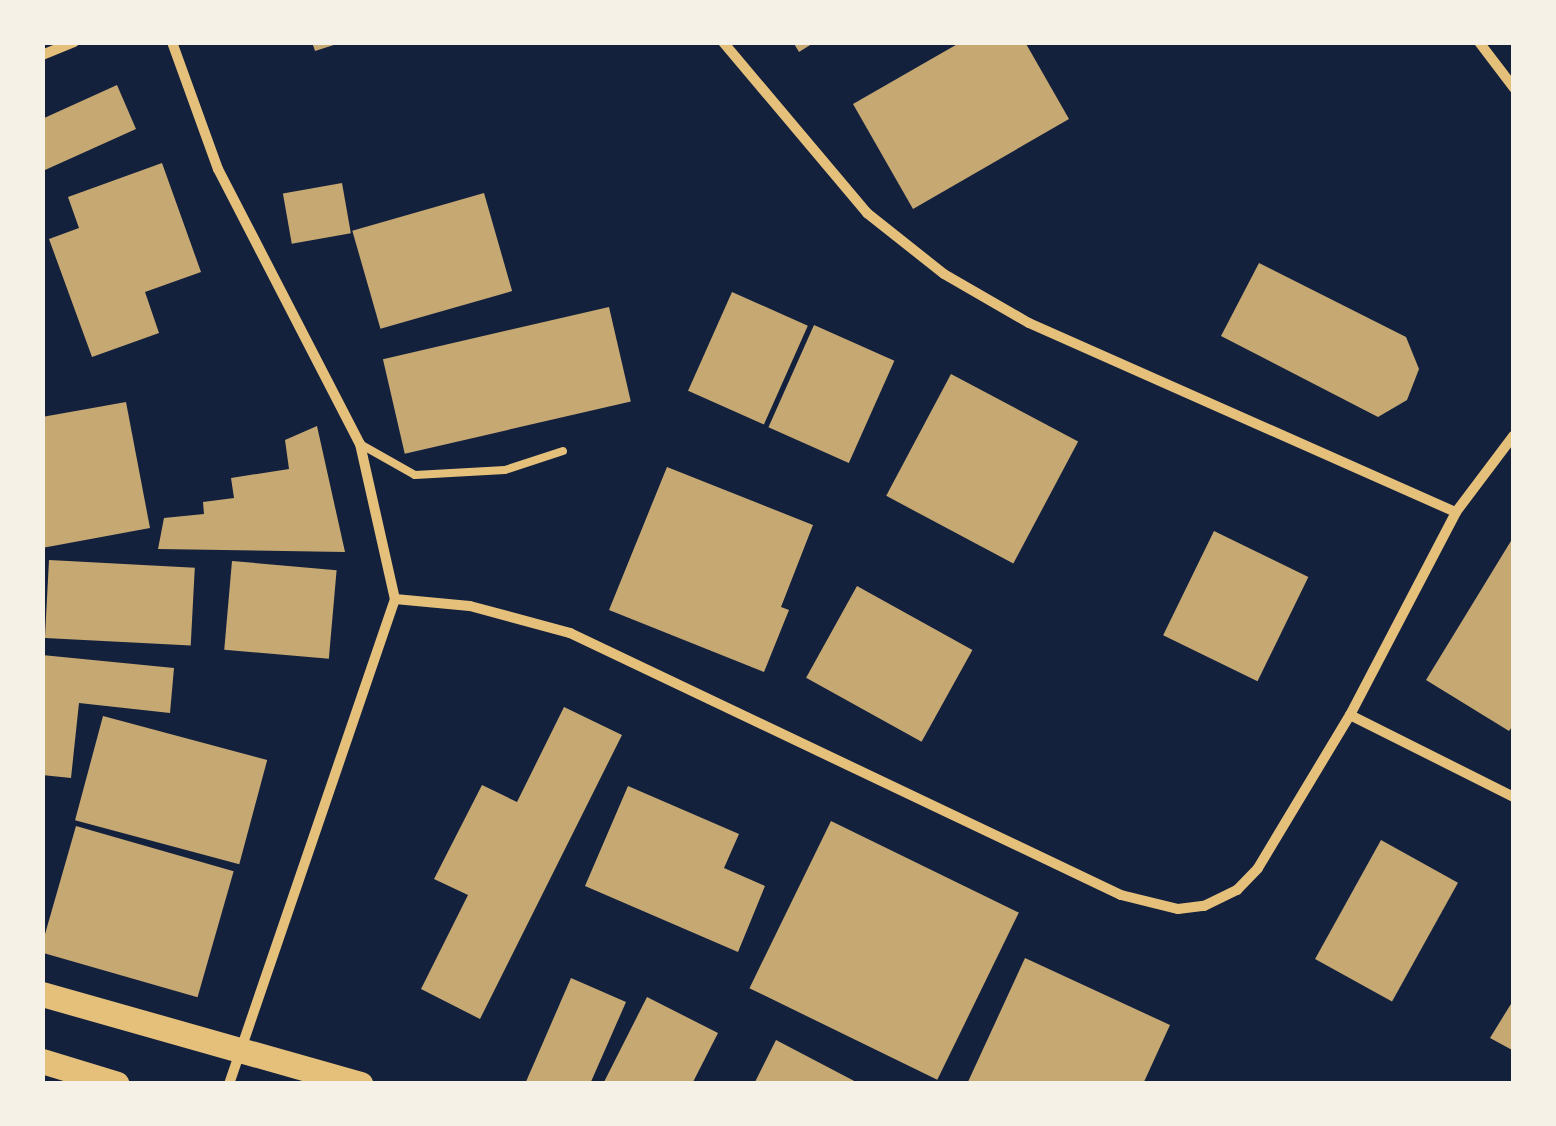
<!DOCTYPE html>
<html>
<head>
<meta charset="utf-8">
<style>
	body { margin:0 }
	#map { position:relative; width:1556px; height:1126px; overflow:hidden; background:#14213d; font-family:Figtree,sans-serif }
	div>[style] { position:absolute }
	.building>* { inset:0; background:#c6a872; transform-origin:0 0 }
	.service>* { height:8px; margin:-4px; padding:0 4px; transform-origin:4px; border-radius:4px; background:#e5c07b }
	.minor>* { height:10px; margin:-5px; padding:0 5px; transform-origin:5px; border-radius:5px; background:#e5c07b }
	.primary>* { height:25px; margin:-12.5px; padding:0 12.5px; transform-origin:12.5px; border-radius:12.5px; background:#e5c07b }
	span { translate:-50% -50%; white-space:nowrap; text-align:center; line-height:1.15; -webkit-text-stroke:9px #f6f1e7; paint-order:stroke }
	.frame { position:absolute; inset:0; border:45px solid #f6f1e7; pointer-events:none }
</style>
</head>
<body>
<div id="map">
	<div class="building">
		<div style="clip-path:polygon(312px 42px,340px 42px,340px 43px,315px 51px)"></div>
		<div style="clip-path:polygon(793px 42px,815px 42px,799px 52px)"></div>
		<div style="clip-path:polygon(961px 42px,1025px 42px,1069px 119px,913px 209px,853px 104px)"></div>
		<div style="clip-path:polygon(117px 85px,136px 129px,45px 170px,42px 119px)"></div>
		<div style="clip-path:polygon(162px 163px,201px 272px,145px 292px,159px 333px,92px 357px,49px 239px,79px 228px,68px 197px)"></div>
		<div style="left:342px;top:183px;width:51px;height:60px;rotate:80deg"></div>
		<div style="left:484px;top:193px;width:102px;height:137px;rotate:74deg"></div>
		<div style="clip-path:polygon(1259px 263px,1406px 337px,1419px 369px,1407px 400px,1378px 417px,1221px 336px)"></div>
		<div style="left:732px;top:292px;width:83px;height:108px;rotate:24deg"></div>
		<div style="left:609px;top:307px;width:97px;height:232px;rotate:77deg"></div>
		<div style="left:814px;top:325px;width:88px;height:112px;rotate:24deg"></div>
		<div style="left:951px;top:374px;width:144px;height:138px;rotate:28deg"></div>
		<div style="clip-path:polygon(126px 402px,150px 528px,42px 548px,42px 417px)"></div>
		<div style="clip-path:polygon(317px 426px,345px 552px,158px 549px,164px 518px,204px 514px,203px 502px,234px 498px,231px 478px,289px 469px,285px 440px)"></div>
		<div style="clip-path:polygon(667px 467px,813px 525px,781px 607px,789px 610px,764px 672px,609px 610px)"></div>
		<div style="left:1214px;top:531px;width:105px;height:116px;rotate:26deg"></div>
		<div style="clip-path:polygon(1514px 536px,1514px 724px,1509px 731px,1426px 680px)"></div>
		<div style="left:49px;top:560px;width:146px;height:78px;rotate:3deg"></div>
		<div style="left:232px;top:561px;width:105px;height:89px;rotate:5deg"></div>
		<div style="left:857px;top:586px;width:132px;height:105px;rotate:29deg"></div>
		<div style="clip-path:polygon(42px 655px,174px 668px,170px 713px,79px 703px,71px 778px,42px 775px)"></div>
		<div style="clip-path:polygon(564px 707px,622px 735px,480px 1019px,421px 989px,468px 895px,434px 879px,482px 785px,517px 802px)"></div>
		<div style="left:103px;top:716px;width:170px;height:108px;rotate:15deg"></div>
		<div style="clip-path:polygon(628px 786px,739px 834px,724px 868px,765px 886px,738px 952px,585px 886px)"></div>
		<div style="left:831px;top:821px;width:209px;height:186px;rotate:26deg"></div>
		<div style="left:76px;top:826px;width:164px;height:131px;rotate:16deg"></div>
		<div style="left:1381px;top:840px;width:88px;height:136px;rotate:29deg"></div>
		<div style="clip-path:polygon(1025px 958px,1170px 1025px,1143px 1084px,967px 1084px)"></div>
		<div style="clip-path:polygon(571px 978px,626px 1002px,590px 1084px,525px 1084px)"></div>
		<div style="clip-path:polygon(647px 997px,718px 1033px,692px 1084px,603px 1084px)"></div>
		<div style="clip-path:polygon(1514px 999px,1514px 1051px,1490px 1038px)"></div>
		<div style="clip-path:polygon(776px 1040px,860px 1084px,754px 1084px)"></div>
	</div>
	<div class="service">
		<div style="left:360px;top:444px;width:63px;rotate:29.4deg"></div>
		<div style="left:415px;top:475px;width:90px;rotate:-3.2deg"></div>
		<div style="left:505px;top:470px;width:61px;rotate:-18.1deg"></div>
	</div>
	<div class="minor">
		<div style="left:172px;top:42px;width:135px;rotate:70.1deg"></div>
		<div style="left:218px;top:169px;width:309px;rotate:62.7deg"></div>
		<div style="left:360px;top:444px;width:159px;rotate:77.3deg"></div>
		<div style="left:395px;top:599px;width:513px;rotate:108.89deg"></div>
		<div style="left:723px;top:42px;width:224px;rotate:49.9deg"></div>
		<div style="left:867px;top:213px;width:98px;rotate:38.4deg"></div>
		<div style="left:944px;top:274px;width:98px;rotate:30deg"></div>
		<div style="left:1029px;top:323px;width:467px;rotate:23.9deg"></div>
		<div style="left:1479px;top:42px;width:58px;rotate:52.7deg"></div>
		<div style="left:42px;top:55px;width:35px;rotate:-22deg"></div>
		<div style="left:395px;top:599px;width:75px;rotate:5.3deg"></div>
		<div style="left:470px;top:606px;width:104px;rotate:15.1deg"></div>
		<div style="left:570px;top:633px;width:610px;rotate:25.43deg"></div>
		<div style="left:1121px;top:895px;width:59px;rotate:13.8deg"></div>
		<div style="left:1178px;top:909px;width:26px;rotate:-7deg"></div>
		<div style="left:1204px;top:906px;width:37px;rotate:-26deg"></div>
		<div style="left:1237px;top:890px;width:30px;rotate:-46deg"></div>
		<div style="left:1258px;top:868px;width:179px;rotate:-59deg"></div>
		<div style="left:1350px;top:715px;width:229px;rotate:-62.4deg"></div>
		<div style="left:1456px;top:512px;width:96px;rotate:-53deg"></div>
		<div style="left:1350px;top:715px;width:183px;rotate:26.6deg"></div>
	</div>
	<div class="primary">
		<div style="left:42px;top:994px;width:331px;rotate:15.8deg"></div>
		<div style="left:42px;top:1061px;width:78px;rotate:17deg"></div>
	</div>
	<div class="frame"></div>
</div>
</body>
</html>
